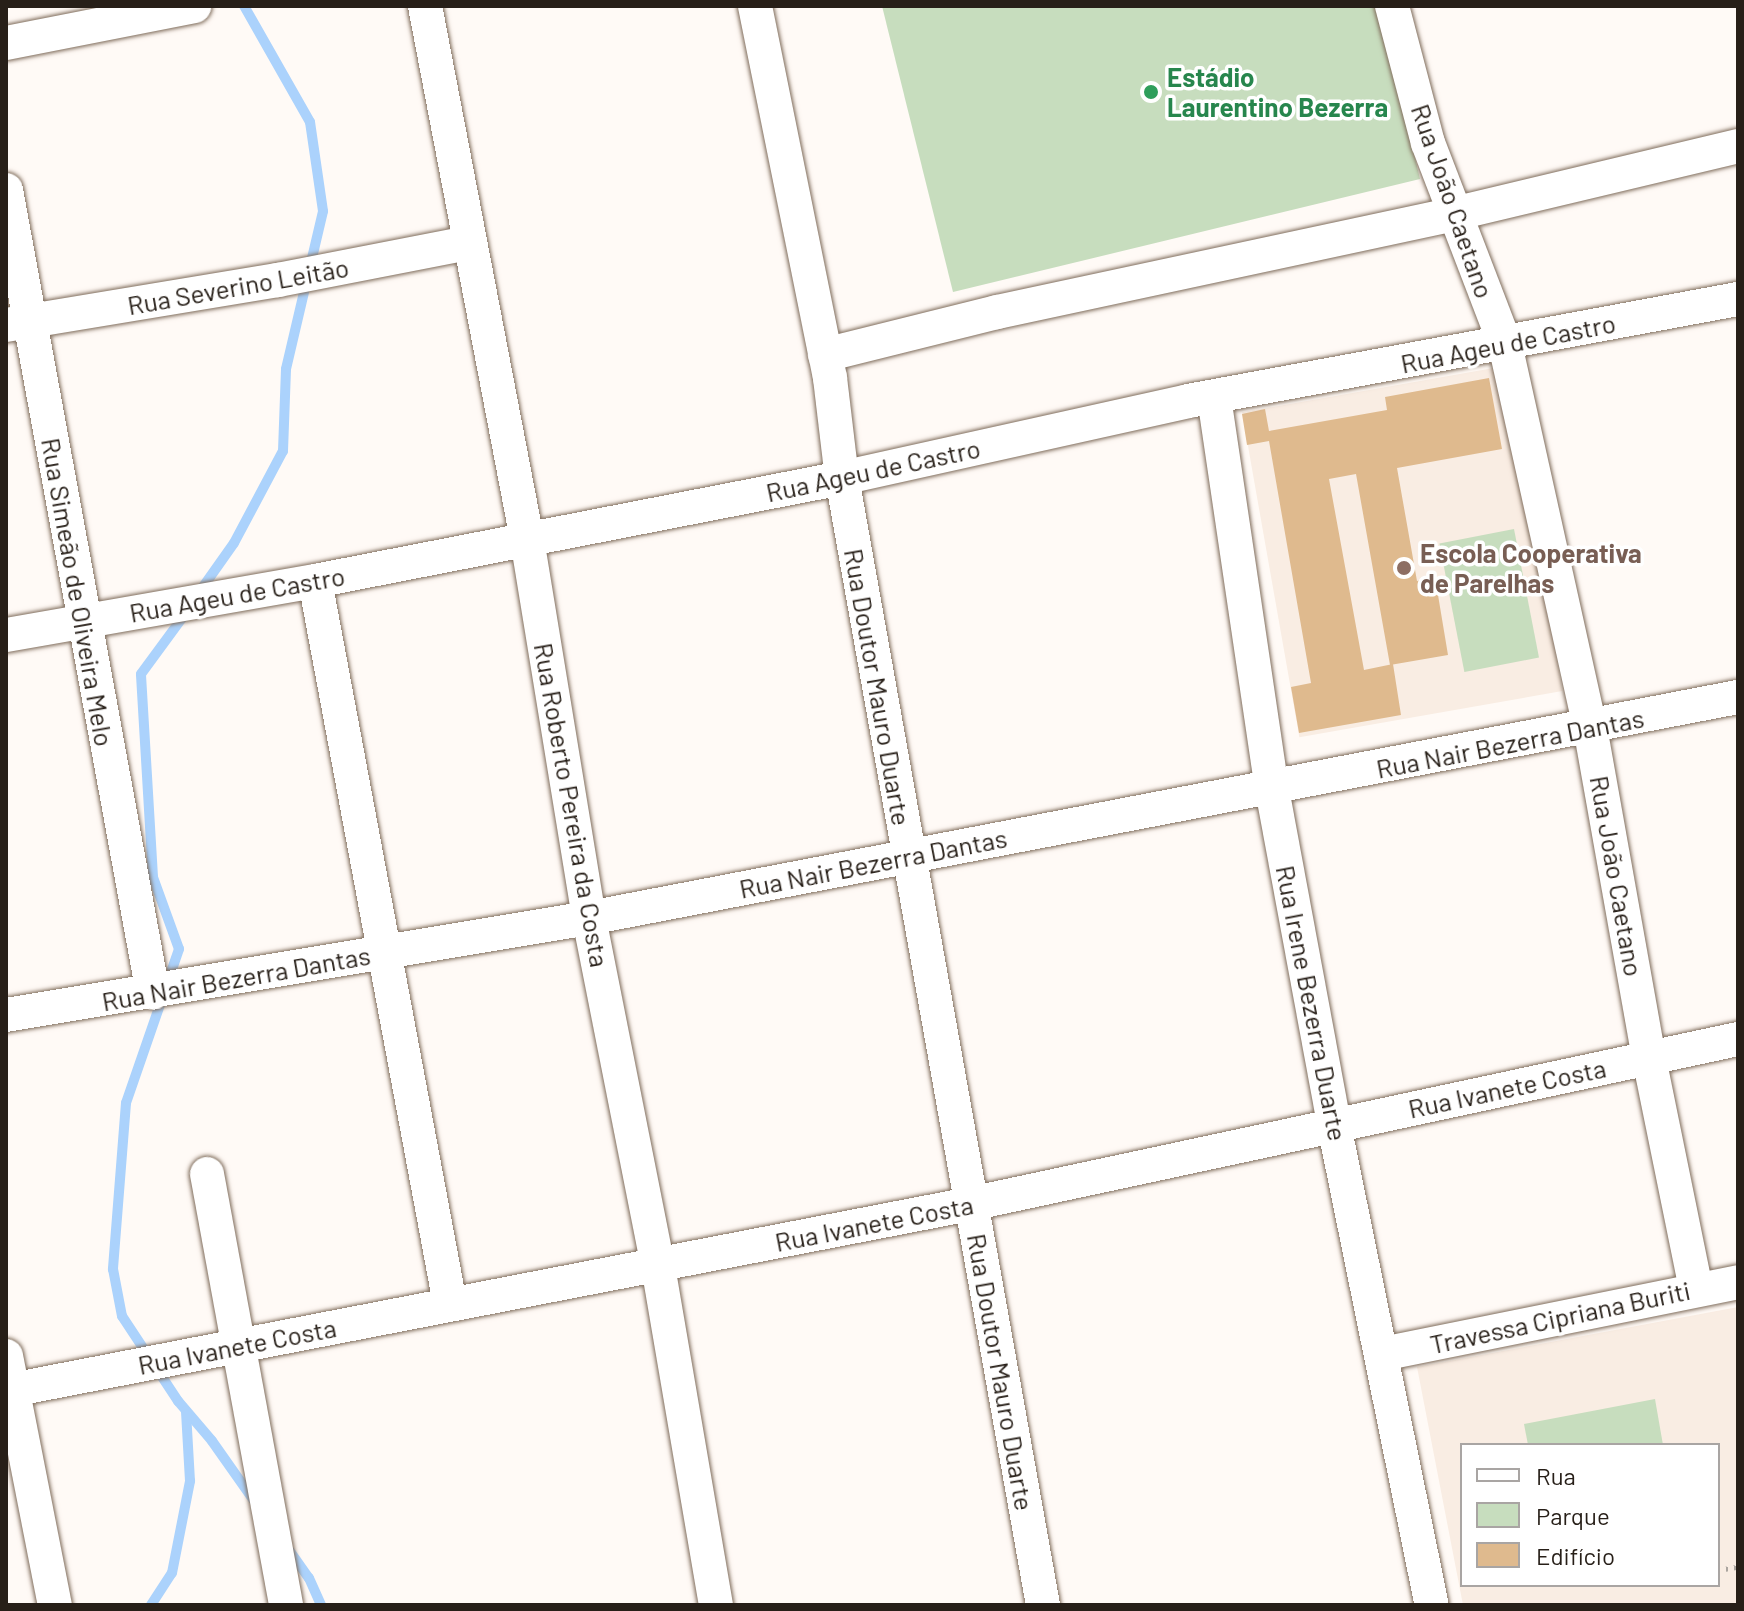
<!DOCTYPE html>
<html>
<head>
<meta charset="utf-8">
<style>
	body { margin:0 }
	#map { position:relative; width:1744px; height:1611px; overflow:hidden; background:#fffaf6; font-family:Barlow,sans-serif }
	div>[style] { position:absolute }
	.built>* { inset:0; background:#f9ede3; transform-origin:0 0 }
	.green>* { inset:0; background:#c7ddbe; transform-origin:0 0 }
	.stream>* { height:10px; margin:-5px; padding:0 5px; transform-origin:5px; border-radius:5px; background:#abd2fc }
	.building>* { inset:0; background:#dfba8e }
	.path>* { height:5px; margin-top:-2.5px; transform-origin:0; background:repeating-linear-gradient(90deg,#aba59f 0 2px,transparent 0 8px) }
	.roads { filter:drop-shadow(0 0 2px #806d5c) drop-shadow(0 0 2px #806d5c) }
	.minor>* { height:34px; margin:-17px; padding:0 17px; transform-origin:17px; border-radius:17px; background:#fff }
	.dots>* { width:22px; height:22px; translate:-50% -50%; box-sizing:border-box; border:4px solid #fff; border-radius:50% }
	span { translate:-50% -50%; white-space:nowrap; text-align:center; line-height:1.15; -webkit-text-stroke:7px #fff; paint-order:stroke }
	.leisure-label { font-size:26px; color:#27864d; font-weight:700 }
	.left { translate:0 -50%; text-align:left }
	.street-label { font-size:26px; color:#271f18 }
	.education-label { font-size:26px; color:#785e54; font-weight:700 }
	.frame { position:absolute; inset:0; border:8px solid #271f18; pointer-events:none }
	.legend { position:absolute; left:1460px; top:1443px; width:260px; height:144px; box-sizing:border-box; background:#fff; border:2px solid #a9a5a3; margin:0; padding:10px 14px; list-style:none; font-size:24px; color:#271f18 }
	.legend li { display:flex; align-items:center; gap:16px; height:40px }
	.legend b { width:40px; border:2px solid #a9a5a3 }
</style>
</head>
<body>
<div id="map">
	<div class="built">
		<div style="left:1505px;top:366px;width:330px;height:267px;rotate:80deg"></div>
		<div style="clip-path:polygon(evenodd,1738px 1307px,1738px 1605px,1463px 1605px,1417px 1367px,1738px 1307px,1462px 1445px,1718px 1445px,1718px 1585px,1462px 1585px,1462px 1445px)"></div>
	</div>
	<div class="green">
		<div style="clip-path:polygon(882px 6px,1379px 6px,1420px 179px,953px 292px)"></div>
		<div style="left:1514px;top:529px;width:131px;height:76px;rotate:79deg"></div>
		<div style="clip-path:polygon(1655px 1399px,1663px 1445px,1528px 1445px,1524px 1424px)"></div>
	</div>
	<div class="stream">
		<div style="left:198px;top:594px;width:62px;rotate:-54.8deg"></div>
		<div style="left:234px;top:543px;width:104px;rotate:-62deg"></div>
		<div style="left:283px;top:451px;width:82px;rotate:-87.9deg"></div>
		<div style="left:286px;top:369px;width:162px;rotate:-76.8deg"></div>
		<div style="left:323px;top:211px;width:90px;rotate:-98.3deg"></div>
		<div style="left:310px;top:122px;width:133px;rotate:-119.6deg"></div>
		<div style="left:168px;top:981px;width:34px;rotate:-71deg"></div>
		<div style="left:179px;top:949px;width:77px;rotate:-109.9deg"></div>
		<div style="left:153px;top:877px;width:203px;rotate:-93.4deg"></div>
		<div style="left:141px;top:674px;width:74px;rotate:-53.7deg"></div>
		<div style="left:163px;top:996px;width:113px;rotate:109.1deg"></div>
		<div style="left:126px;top:1103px;width:167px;rotate:94.5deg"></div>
		<div style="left:113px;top:1269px;width:48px;rotate:79.2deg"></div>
		<div style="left:122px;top:1316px;width:102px;rotate:56.6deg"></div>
		<div style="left:178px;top:1401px;width:52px;rotate:49.6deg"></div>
		<div style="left:212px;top:1441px;width:75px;rotate:54.8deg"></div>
		<div style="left:287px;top:1547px;width:38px;rotate:55deg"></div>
		<div style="left:309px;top:1578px;width:30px;rotate:66deg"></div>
		<div style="left:151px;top:1605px;width:38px;rotate:-57deg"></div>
		<div style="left:172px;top:1573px;width:94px;rotate:-78.9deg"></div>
		<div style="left:190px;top:1481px;width:70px;rotate:-93.3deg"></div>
	</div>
	<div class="building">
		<div style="clip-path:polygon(1489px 378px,1502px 449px,1397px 468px,1417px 581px,1435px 577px,1448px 655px,1390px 665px,1356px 474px,1329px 479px,1364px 670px,1393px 664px,1401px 715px,1299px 733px,1291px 687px,1311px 683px,1269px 441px,1247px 445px,1242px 414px,1265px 409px,1269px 431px,1387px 410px,1385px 397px)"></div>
	</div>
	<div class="path">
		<div style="left:1718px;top:1570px;width:20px;rotate:-9deg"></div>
	</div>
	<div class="roads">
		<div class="minor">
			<div style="left:425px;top:6px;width:543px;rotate:79.17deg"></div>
			<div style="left:527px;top:539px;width:384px;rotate:80.7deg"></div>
			<div style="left:589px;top:918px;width:355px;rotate:78.8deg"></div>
			<div style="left:658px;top:1266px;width:344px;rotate:80.3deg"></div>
			<div style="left:755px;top:6px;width:379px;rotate:78.6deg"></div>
			<div style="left:830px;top:378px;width:101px;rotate:83.2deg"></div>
			<div style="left:842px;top:478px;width:1145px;rotate:79.89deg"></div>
			<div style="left:1392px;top:6px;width:142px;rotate:75.3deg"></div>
			<div style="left:1428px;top:143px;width:215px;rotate:69deg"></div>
			<div style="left:1505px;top:344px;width:392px;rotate:77.5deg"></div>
			<div style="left:1590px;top:727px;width:336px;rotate:79.9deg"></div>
			<div style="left:1649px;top:1058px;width:236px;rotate:78.5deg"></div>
			<div style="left:6px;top:43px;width:192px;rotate:-11.1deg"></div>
			<div style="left:6px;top:190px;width:816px;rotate:79.63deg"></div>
			<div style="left:6px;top:325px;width:276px;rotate:-9.4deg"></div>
			<div style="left:278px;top:280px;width:195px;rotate:-11deg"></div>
			<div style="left:825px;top:355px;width:177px;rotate:-14deg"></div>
			<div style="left:997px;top:312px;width:466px;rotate:-12.1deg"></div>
			<div style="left:1453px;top:214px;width:293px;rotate:-13.4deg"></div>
			<div style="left:1214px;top:397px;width:396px;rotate:81.6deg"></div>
			<div style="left:1272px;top:789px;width:342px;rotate:79.5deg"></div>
			<div style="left:1334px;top:1125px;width:490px;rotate:78.5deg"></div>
			<div style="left:315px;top:581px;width:735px;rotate:79.42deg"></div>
			<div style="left:6px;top:635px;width:314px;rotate:-9.9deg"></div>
			<div style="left:315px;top:581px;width:537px;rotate:-11.06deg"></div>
			<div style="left:842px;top:478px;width:354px;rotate:-12.5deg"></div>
			<div style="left:1188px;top:401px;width:559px;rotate:-10.51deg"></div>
			<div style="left:6px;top:1015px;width:591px;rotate:-9.45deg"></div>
			<div style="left:589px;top:918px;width:1170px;rotate:-10.89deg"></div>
			<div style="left:207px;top:1174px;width:438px;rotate:79.6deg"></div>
			<div style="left:1382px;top:1354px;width:363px;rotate:-11.4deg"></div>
			<div style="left:6px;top:1356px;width:254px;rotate:78.9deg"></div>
			<div style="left:6px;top:1391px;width:982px;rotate:-10.98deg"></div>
			<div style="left:970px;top:1204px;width:786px;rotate:-12.13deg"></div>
		</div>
	</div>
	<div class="dots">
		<div style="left:1151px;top:92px;background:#2e9e5b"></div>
		<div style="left:1404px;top:568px;background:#8d6e63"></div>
	</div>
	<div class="leisure-label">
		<span class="left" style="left:1167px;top:92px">Estádio<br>Laurentino Bezerra</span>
	</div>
	<div class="street-label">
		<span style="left:1453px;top:201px;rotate:71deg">Rua João Caetano</span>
		<span style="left:238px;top:286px;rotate:-10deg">Rua Severino Leitão</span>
		<span style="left:1508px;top:343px;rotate:-11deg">Rua Ageu de Castro</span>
		<span style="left:873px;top:470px;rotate:-12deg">Rua Ageu de Castro</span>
		<span style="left:78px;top:592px;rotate:80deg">Rua Simeão de Oliveira Melo</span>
		<span style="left:237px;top:594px;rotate:-10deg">Rua Ageu de Castro</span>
		<span style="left:878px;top:687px;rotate:80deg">Rua Doutor Mauro Duarte</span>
		<span style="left:1510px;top:743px;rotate:-11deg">Rua Nair Bezerra Dantas</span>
		<span style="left:572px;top:805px;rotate:80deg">Rua Roberto Pereira da Costa</span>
		<span style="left:873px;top:863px;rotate:-11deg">Rua Nair Bezerra Dantas</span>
		<span style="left:1617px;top:876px;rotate:80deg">Rua João Caetano</span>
		<span style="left:236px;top:978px;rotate:-10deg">Rua Nair Bezerra Dantas</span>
		<span style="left:1312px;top:1003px;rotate:79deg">Rua Irene Bezerra Duarte</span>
		<span style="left:1507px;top:1088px;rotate:-12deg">Rua Ivanete Costa</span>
		<span style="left:874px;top:1223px;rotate:-11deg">Rua Ivanete Costa</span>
		<span style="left:1560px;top:1317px;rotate:-12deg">Travessa Cipriana Buriti</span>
		<span style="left:237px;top:1346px;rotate:-11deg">Rua Ivanete Costa</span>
		<span style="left:1001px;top:1372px;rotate:80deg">Rua Doutor Mauro Duarte</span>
	</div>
	<div class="education-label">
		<span class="left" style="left:1420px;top:568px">Escola Cooperativa<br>de Parelhas</span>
	</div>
	<div class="frame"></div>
	<ul class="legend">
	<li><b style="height:10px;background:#fff"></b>Rua</li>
	<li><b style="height:22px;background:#c7ddbe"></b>Parque</li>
	<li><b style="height:22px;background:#dfba8e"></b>Edifício</li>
	</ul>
</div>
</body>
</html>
